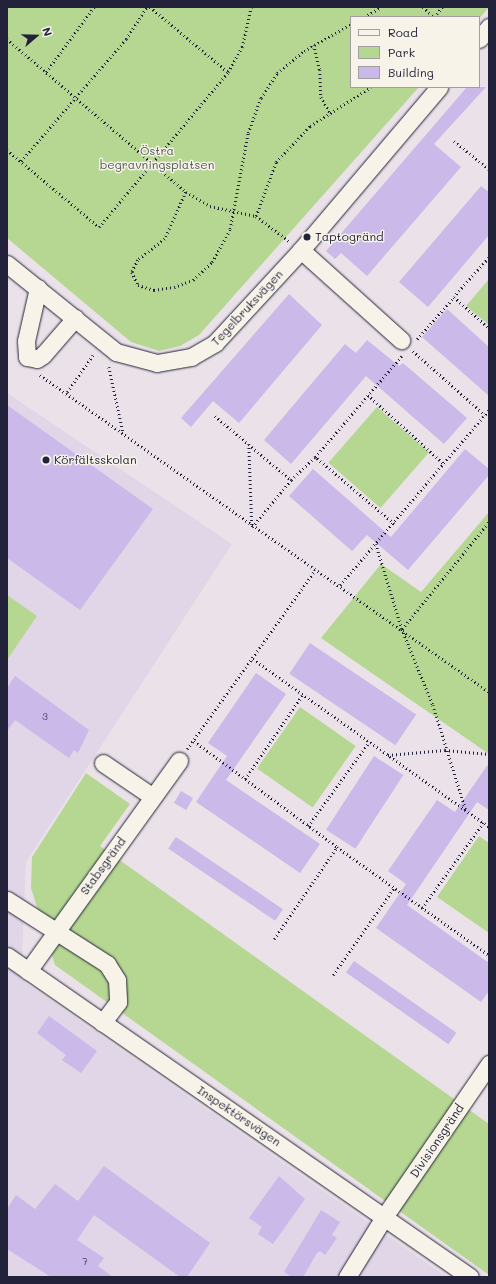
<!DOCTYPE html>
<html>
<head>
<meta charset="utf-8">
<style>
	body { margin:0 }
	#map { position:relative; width:496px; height:1284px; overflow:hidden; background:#eae2e8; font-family:Mali,sans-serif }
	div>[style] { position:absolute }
	.built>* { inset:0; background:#e0d6e8 }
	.green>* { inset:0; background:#b6d791; transform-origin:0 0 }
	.building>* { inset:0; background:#cab9e9; transform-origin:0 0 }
	.path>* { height:2.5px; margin-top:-1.25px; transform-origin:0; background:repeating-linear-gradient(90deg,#22223b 0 1px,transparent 0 4px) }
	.roads { filter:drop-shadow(0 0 1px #22223b) drop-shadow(0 0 1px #22223b) }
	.minor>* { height:17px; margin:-8.5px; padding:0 8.5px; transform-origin:8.5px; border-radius:8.5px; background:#f7f3e8 }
	.dots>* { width:11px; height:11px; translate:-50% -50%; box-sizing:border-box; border:2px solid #f7f3e8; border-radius:50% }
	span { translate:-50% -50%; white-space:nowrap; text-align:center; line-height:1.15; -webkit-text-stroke:3px #f7f3e8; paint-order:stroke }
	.number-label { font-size:10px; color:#4c4866 }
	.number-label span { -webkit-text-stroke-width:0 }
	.park-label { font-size:12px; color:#4e5855 }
	.poi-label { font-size:12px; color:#22223b }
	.left { translate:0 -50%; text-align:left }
	.street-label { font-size:12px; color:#22223b }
	.frame { position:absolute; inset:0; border:8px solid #22223b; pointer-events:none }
	.legend { position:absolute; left:350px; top:16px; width:130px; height:72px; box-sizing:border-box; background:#f7f3e8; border:1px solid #a29fa3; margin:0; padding:5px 7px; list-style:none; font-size:12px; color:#22223b }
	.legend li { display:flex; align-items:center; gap:8px; height:20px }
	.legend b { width:20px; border:1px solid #a29fa3 }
	.north { position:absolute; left:16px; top:16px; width:40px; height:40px; -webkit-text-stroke:3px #f7f3e8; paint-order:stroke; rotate:70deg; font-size:11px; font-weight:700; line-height:16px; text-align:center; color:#22223b }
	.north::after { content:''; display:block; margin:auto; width:14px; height:18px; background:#22223b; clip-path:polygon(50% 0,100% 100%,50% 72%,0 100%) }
</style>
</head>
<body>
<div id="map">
	<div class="built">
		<div style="clip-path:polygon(7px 393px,232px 544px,26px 862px,21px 980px,447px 1277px,7px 1277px)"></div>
	</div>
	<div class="green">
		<div style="clip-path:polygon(7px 7px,489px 7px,479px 19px,351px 17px,351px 87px,419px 87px,199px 335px,180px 346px,159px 351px,131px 342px,7px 238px)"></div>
		<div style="clip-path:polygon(489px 279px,489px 325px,466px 306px)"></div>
		<div style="left:377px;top:407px;width:69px;height:74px;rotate:41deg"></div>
		<div style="clip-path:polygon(489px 512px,489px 754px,321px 638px,381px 564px,421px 592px)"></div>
		<div style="clip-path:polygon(7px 595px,37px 616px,7px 660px)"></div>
		<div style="left:300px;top:707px;width:68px;height:75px;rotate:35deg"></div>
		<div style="clip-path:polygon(86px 773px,130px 804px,100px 846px,489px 1124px,489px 1275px,55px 965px,31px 888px,32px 857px)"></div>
		<div style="clip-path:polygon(479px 836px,489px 843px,489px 933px,437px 897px)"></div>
	</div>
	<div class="building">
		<div style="clip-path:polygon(467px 87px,486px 87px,434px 144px,461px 167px,367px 276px,341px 253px,335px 259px,326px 251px)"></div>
		<div style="clip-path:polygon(481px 186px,489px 192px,489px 235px,428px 307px,399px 282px)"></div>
		<div style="clip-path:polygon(289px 294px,322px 325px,239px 423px,213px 401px,191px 427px,181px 418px)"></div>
		<div style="clip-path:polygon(447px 309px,489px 347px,489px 396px,422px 337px)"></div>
		<div style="clip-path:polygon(367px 340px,399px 366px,403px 363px,467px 418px,444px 444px,366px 376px,291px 464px,264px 440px,345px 344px,356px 353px)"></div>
		<div style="clip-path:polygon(7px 405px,153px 509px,80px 610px,7px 558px)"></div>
		<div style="clip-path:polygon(465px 449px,489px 469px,489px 475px,408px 570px,367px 535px,352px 551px,289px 496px,313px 469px,391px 537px)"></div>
		<div style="left:310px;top:643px;width:128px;height:37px;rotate:34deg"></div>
		<div style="clip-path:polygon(256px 673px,286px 694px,226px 780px,320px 844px,300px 873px,196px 802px,227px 756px,208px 743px)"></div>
		<div style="clip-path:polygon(15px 676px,89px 730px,78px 753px,74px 750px,69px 758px,15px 720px,7px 731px,7px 688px)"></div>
		<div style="left:374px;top:756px;width:35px;height:88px;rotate:33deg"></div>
		<div style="clip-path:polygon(489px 763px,489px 810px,477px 802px,407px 905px,489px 963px,489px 991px,481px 1002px,376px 928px,406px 884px,388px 871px,437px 800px,455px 812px)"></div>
		<div style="left:181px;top:791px;width:14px;height:14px;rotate:30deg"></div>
		<div style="left:176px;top:837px;width:129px;height:14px;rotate:34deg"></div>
		<div style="left:354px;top:961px;width:125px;height:14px;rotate:35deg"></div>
		<div style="clip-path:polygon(49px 1016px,97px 1051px,81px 1073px,62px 1060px,66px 1055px,37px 1033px)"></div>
		<div style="clip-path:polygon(104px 1166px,210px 1243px,187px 1277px,180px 1277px,94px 1215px,77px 1240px,104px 1258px,98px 1266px,113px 1277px,51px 1277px,7px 1249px,7px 1209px,16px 1195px,35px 1209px,55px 1184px,78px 1201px)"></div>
		<div style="clip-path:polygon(279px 1176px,305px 1199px,273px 1244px,258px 1234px,262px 1227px,249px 1218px)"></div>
		<div style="clip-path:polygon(321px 1210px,340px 1222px,332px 1235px,337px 1238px,325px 1255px,320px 1251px,317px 1253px,303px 1277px,292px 1277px,284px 1272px)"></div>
	</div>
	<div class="path">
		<div style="left:150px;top:7px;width:102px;rotate:39.8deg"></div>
		<div style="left:423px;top:7px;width:15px;rotate:42deg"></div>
		<div style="left:364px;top:17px;width:20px;rotate:-30deg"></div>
		<div style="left:434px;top:17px;width:13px;rotate:-51deg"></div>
		<div style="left:7px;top:39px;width:235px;rotate:40.5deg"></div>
		<div style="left:186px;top:192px;width:28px;rotate:30deg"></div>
		<div style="left:210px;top:206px;width:47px;rotate:12.3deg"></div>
		<div style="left:256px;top:216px;width:41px;rotate:37.1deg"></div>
		<div style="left:314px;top:45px;width:26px;rotate:77deg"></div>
		<div style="left:320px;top:70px;width:27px;rotate:88deg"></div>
		<div style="left:321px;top:97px;width:20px;rotate:60deg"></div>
		<div style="left:46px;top:72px;width:81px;rotate:-53.6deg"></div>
		<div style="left:454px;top:141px;width:45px;rotate:38.7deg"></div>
		<div style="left:7px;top:150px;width:120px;rotate:39.9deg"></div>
		<div style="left:99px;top:227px;width:202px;rotate:-50.2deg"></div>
		<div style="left:228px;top:72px;width:29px;rotate:-61deg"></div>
		<div style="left:242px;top:47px;width:41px;rotate:-77.3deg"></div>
		<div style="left:21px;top:161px;width:161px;rotate:-49.3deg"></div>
		<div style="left:126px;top:39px;width:38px;rotate:-57deg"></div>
		<div style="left:186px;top:192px;width:51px;rotate:114.1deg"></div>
		<div style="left:165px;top:239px;width:34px;rotate:142deg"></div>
		<div style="left:138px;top:260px;width:13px;rotate:117deg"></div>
		<div style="left:132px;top:272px;width:14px;rotate:65deg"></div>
		<div style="left:138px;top:285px;width:17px;rotate:17deg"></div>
		<div style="left:154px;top:290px;width:20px;rotate:-9deg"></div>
		<div style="left:174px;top:287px;width:20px;rotate:-20deg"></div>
		<div style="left:193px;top:280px;width:26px;rotate:-43deg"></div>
		<div style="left:212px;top:262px;width:38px;rotate:-61deg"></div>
		<div style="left:230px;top:229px;width:98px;rotate:-79.4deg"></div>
		<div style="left:248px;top:133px;width:37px;rotate:-70deg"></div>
		<div style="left:261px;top:98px;width:30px;rotate:-57deg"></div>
		<div style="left:277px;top:73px;width:35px;rotate:-39deg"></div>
		<div style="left:304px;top:51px;width:54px;rotate:-29.9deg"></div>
		<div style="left:256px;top:216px;width:58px;rotate:-69.7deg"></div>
		<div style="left:276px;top:162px;width:50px;rotate:-46.6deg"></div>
		<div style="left:310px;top:126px;width:72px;rotate:-32.6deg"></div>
		<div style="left:489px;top:258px;width:52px;rotate:131.9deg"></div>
		<div style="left:454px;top:297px;width:47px;rotate:41.5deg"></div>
		<div style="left:417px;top:339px;width:56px;rotate:-48.6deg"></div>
		<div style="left:413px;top:351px;width:96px;rotate:41.6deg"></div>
		<div style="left:109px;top:367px;width:66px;rotate:77.8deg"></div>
		<div style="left:40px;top:375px;width:550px;rotate:35.22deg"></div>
		<div style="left:67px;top:392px;width:45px;rotate:-54.9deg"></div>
		<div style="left:368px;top:395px;width:103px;rotate:42.2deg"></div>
		<div style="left:215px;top:416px;width:99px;rotate:40.1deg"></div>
		<div style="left:249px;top:444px;width:82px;rotate:87.9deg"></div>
		<div style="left:394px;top:524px;width:104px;rotate:-139.7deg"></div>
		<div style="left:315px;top:457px;width:133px;rotate:-49.3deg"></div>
		<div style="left:252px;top:527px;width:61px;rotate:-50.3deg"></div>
		<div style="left:291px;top:480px;width:33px;rotate:-44deg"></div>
		<div style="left:376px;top:544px;width:89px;rotate:73deg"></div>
		<div style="left:402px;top:629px;width:82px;rotate:67.8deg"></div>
		<div style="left:433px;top:705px;width:110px;rotate:72.6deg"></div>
		<div style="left:340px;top:585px;width:230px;rotate:-49.6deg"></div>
		<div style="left:402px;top:629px;width:138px;rotate:-50.9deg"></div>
		<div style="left:253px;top:659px;width:290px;rotate:35.4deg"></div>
		<div style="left:194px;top:741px;width:178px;rotate:36.5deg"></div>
		<div style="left:337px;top:847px;width:186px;rotate:35.4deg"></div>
		<div style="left:187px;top:749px;width:220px;rotate:-54.4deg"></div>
		<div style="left:388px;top:755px;width:57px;rotate:-5deg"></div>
		<div style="left:445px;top:750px;width:44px;rotate:5.2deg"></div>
		<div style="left:245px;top:779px;width:103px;rotate:-55.7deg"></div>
		<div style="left:308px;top:826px;width:104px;rotate:-54deg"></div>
		<div style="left:422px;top:908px;width:105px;rotate:-54.3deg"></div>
		<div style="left:274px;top:939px;width:112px;rotate:-55.6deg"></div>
		<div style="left:333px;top:975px;width:106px;rotate:-55deg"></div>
	</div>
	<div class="roads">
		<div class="minor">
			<div style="left:479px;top:39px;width:16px;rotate:-50deg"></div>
			<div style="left:301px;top:250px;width:135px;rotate:42deg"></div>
			<div style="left:7px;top:264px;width:140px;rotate:38.9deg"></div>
			<div style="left:116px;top:352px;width:42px;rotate:15deg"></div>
			<div style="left:157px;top:363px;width:35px;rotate:-10deg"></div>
			<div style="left:191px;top:357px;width:28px;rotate:-30deg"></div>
			<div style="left:215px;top:343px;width:127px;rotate:-47.2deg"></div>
			<div style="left:301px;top:250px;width:214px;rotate:-49.7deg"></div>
			<div style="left:38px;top:288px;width:54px;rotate:102.8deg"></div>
			<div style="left:26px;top:341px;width:16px;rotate:86deg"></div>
			<div style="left:27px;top:357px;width:10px;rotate:11deg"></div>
			<div style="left:37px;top:359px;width:7px;rotate:-34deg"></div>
			<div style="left:43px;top:355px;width:49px;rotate:-49.1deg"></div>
			<div style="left:103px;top:763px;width:60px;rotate:34.2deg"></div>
			<div style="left:7px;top:900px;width:119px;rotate:32.6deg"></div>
			<div style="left:107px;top:964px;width:19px;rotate:58deg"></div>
			<div style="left:117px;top:980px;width:22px;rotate:87deg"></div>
			<div style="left:118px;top:1002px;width:26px;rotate:127deg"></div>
			<div style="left:7px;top:956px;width:563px;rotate:34.73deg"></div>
			<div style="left:28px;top:971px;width:259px;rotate:-54.3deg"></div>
			<div style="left:347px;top:1277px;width:70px;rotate:-58.3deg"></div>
			<div style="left:384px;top:1217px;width:186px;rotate:-55.5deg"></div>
		</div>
	</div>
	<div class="dots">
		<div style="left:307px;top:237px;background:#22223b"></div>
		<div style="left:46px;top:460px;background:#22223b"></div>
	</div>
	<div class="number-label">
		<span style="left:45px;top:717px">3</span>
		<span style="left:85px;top:1262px">7</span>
	</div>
	<div class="park-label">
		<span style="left:157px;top:158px">Östra<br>begravningsplatsen</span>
	</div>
	<div class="poi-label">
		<span class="left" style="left:315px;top:237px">Taptogränd</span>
		<span class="left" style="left:54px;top:460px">Körfältsskolan</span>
	</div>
	<div class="street-label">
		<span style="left:247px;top:308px;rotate:-47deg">Tegelbruksvägen</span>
		<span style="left:103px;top:866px;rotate:-54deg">Stabsgränd</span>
		<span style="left:239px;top:1116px;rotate:34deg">Inspektörsvägen</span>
		<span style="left:437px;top:1141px;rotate:-56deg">Divisionsgränd</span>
	</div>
	<div class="frame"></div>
	<ul class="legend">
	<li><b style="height:5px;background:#f7f3e8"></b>Road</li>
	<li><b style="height:11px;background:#b6d791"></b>Park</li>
	<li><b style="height:11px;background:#cab9e9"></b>Building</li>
	</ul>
	<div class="north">N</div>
</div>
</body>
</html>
